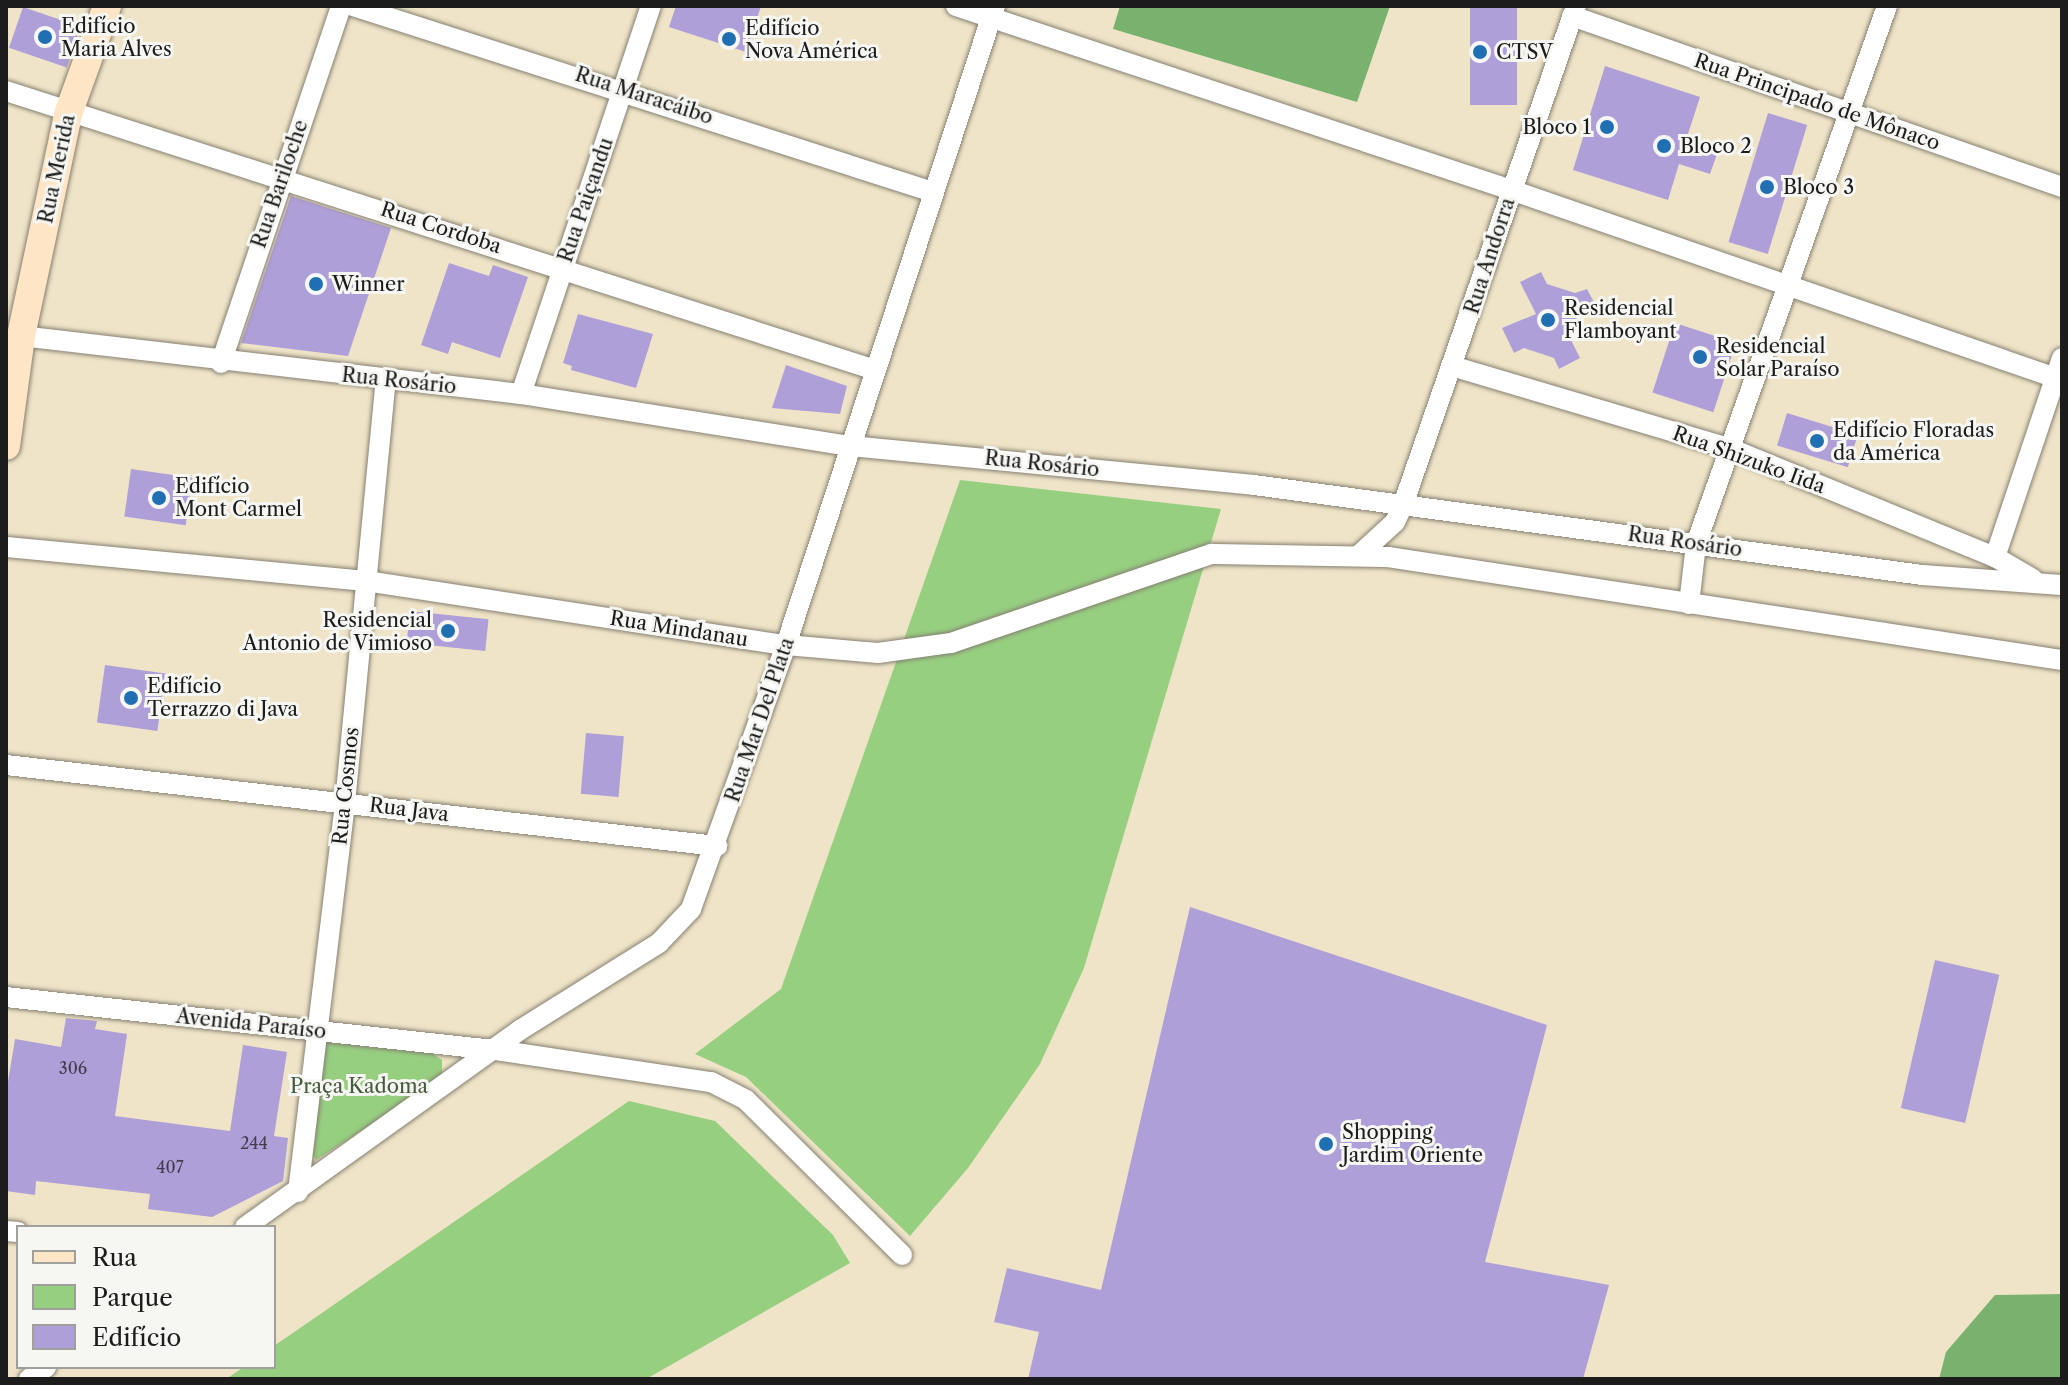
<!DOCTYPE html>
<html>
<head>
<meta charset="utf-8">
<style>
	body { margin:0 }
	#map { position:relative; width:2068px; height:1385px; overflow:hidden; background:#efe4c8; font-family:"Libre Caslon Text",serif }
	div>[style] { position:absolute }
	.green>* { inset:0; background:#97cf81 }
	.forest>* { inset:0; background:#79b26f }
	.building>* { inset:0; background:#af9fd8; transform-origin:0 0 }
	.roads { filter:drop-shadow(0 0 2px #868072) drop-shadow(0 0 2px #868072) }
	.street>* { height:20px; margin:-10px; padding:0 10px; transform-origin:10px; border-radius:10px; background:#fff }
	.secondary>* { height:28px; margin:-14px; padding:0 14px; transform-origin:14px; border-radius:14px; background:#fde5c5 }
	.dots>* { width:22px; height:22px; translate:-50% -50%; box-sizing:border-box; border:4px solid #f6f6f2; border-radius:50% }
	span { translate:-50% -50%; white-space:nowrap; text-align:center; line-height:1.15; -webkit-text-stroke:6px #f6f6f2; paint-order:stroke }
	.number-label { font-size:16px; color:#413d4b }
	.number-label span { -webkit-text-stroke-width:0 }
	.poi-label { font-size:20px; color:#1c1c1c }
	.left { translate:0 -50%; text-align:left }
	.right { translate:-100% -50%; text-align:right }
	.street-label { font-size:20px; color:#1c1c1c }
	.park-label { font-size:20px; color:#475b3f }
	.frame { position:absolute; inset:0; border:8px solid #1c1c1c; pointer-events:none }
	.legend { position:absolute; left:16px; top:1225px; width:260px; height:144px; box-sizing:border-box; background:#f6f6f2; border:2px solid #9f9f9c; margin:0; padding:10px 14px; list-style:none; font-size:24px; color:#1c1c1c }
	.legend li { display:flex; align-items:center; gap:16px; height:40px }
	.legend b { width:40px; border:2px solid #9f9f9c }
</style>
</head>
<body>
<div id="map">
	<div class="green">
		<div style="clip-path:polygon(960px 480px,1221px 509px,1084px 968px,1040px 1064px,968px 1168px,910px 1236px,746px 1077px,695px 1054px,781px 989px)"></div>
		<div style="clip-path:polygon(325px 1042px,427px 1050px,442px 1060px,442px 1079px,316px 1160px,311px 1154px)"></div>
		<div style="clip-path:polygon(629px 1101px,715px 1121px,833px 1235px,850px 1263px,646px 1379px,226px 1379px,244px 1367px,274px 1367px,274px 1346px)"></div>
	</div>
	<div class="forest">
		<div style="clip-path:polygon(1120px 6px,1390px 6px,1357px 102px,1113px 29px)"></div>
		<div style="clip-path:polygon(2062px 1294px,2062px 1379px,1939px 1379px,1946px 1352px,1995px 1295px)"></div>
	</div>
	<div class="building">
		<div style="clip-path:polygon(676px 6px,761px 6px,746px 52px,669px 27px)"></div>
		<div style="left:1470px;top:6px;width:47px;height:99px"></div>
		<div style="left:23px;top:7px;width:61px;height:43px;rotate:19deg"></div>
		<div style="clip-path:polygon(1605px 66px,1700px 97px,1686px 140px,1718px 151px,1710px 174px,1679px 164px,1668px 200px,1573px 170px)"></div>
		<div style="left:1768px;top:113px;width:41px;height:135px;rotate:17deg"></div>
		<div style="clip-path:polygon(291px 196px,391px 228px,348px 356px,241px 343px)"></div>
		<div style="clip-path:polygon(449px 263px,489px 276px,493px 265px,528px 277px,500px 358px,452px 342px,448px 354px,421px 345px)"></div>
		<div style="clip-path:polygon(1541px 272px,1547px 284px,1575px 293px,1587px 289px,1596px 306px,1564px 326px,1580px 358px,1559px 369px,1554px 358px,1524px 348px,1514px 353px,1502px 328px,1536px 314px,1520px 282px)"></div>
		<div style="clip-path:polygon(578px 314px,653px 334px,636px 388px,571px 370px,572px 366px,563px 363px)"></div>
		<div style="left:1675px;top:323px;width:64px;height:73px;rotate:18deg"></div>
		<div style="clip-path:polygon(786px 365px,847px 386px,840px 414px,772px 408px)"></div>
		<div style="left:1787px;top:413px;width:74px;height:34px;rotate:17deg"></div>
		<div style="left:131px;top:469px;width:62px;height:48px;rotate:8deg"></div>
		<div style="left:410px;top:611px;width:79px;height:32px;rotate:6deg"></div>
		<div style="left:105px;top:665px;width:61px;height:58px;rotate:8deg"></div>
		<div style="left:586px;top:733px;width:38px;height:61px;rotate:5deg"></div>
		<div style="clip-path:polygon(1190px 907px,1547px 1025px,1485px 1262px,1609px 1285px,1583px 1379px,1028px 1379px,1039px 1332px,994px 1322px,1007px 1268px,1101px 1290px)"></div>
		<div style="left:1935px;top:960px;width:66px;height:152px;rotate:13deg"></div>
		<div style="clip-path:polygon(66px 1018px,97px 1021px,95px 1029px,127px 1034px,115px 1116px,230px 1131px,243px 1045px,287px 1052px,274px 1136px,288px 1138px,283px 1181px,212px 1217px,148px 1209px,150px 1194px,36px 1181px,35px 1195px,6px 1191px,6px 1094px,15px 1039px,61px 1047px)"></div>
	</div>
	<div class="roads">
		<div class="street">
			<div style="left:353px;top:6px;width:609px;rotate:17.78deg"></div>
			<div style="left:956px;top:6px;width:585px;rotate:18.34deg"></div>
			<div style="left:1511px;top:190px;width:583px;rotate:19.03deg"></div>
			<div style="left:1572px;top:16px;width:519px;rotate:19.24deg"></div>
			<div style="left:6px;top:91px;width:913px;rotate:17.8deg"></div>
			<div style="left:21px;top:336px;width:503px;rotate:6.62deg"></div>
			<div style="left:521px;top:394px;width:333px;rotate:9deg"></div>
			<div style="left:850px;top:446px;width:406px;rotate:5.5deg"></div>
			<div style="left:1254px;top:485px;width:674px;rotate:7.67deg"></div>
			<div style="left:1922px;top:575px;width:140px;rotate:4.1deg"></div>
			<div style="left:221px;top:363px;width:377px;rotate:-71.4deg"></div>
			<div style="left:1455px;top:367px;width:286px;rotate:16.5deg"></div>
			<div style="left:1729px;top:448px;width:287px;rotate:22.3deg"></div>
			<div style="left:1995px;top:557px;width:44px;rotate:30.1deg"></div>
			<div style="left:521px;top:394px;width:409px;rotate:-71.5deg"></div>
			<div style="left:6px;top:547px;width:362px;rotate:5.4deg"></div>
			<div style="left:366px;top:581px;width:425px;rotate:8.7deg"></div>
			<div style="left:786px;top:645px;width:92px;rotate:5deg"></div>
			<div style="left:878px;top:653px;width:74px;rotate:-7.8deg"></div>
			<div style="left:951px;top:643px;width:275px;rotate:-18.9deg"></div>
			<div style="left:1211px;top:554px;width:177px;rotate:1deg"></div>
			<div style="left:1388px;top:557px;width:682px;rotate:8.69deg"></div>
			<div style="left:1358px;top:556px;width:50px;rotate:-42.6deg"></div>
			<div style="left:1395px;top:522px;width:19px;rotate:-65deg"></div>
			<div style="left:1403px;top:505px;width:528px;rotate:-70.88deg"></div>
			<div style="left:1995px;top:557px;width:210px;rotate:-71.4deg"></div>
			<div style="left:1689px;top:604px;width:60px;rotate:-83.3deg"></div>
			<div style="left:1696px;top:544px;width:571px;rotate:-70.45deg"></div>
			<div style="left:6px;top:765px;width:716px;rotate:6.5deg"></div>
			<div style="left:6px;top:997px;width:493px;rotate:6.2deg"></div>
			<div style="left:496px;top:1050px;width:217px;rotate:8.5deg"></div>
			<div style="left:711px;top:1082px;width:39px;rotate:27deg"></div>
			<div style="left:746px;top:1100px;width:220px;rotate:44.8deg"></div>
			<div style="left:298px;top:1192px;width:392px;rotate:-83.1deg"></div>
			<div style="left:345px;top:803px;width:425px;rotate:-84.5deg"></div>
			<div style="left:245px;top:1227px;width:338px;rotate:-35.6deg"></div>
			<div style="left:520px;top:1030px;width:164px;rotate:-32deg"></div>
			<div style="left:659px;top:943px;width:47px;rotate:-46.7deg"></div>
			<div style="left:691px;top:909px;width:281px;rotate:-70.2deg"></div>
			<div style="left:786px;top:645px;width:672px;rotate:-71.89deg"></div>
			<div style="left:6px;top:1231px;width:12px;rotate:5deg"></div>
			<div style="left:29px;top:1379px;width:21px;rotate:-35deg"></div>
		</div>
		<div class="secondary">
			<div style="left:6px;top:446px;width:111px;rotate:-82.2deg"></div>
			<div style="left:21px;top:336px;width:227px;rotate:-78deg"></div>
			<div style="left:68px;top:114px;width:115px;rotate:-70.1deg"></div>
		</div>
	</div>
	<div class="dots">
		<div style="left:45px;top:37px;background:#1f6fb2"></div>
		<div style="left:729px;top:39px;background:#1f6fb2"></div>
		<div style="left:1480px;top:52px;background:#1f6fb2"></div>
		<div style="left:1607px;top:127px;background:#1f6fb2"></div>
		<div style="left:1664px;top:146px;background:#1f6fb2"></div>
		<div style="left:1767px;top:187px;background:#1f6fb2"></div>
		<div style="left:316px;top:284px;background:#1f6fb2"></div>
		<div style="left:1548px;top:320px;background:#1f6fb2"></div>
		<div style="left:1700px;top:357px;background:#1f6fb2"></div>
		<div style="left:1817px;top:441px;background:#1f6fb2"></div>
		<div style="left:159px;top:498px;background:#1f6fb2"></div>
		<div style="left:448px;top:631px;background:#1f6fb2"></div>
		<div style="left:131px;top:698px;background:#1f6fb2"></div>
		<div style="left:1326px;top:1144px;background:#1f6fb2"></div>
	</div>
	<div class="number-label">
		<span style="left:73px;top:1068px">306</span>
		<span style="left:254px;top:1143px">244</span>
		<span style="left:170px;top:1167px">407</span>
	</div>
	<div class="poi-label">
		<span class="left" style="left:61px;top:38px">Edifício<br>Maria Alves</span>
		<span class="left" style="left:745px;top:40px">Edifício<br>Nova América</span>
		<span class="left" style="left:1496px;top:52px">CTSV</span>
		<span class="right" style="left:1591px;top:127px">Bloco 1</span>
		<span class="left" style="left:1680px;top:146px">Bloco 2</span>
		<span class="left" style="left:1783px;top:187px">Bloco 3</span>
		<span class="left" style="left:332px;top:284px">Winner</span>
		<span class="left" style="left:1564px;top:320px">Residencial<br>Flamboyant</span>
		<span class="left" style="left:1716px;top:358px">Residencial<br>Solar Paraíso</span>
		<span class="left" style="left:1833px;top:442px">Edifício Floradas<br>da América</span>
		<span class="left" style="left:175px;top:498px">Edifício<br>Mont Carmel</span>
		<span class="right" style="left:432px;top:632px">Residencial<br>Antonio de Vimioso</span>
		<span class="left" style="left:147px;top:698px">Edifício<br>Terrazzo di Java</span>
		<span class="left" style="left:1342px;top:1144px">Shopping<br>Jardim Oriente</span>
	</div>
	<div class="street-label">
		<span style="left:644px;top:96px;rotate:18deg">Rua Maracáibo</span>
		<span style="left:1817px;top:102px;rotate:19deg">Rua Principado de Mônaco</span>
		<span style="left:57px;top:169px;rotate:-78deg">Rua Merida</span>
		<span style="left:280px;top:184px;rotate:-71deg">Rua Bariloche</span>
		<span style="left:586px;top:200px;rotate:-71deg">Rua Paiçandu</span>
		<span style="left:441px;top:228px;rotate:18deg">Rua Cordoba</span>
		<span style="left:1490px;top:256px;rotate:-72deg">Rua Andorra</span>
		<span style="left:399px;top:381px;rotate:6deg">Rua Rosário</span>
		<span style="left:1749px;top:460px;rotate:20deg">Rua Shizuko Iida</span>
		<span style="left:1042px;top:464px;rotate:6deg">Rua Rosário</span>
		<span style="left:1685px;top:542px;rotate:8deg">Rua Rosário</span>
		<span style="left:679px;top:629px;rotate:9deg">Rua Mindanau</span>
		<span style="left:760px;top:720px;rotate:-71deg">Rua Mar Del Plata</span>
		<span style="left:346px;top:786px;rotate:-84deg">Rua Cosmos</span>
		<span style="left:409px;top:810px;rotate:7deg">Rua Java</span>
		<span style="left:251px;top:1024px;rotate:6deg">Avenida Paraíso</span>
	</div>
	<div class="park-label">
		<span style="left:359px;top:1086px">Praça Kadoma</span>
	</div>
	<div class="frame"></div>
	<ul class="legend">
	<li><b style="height:10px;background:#fde5c5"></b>Rua</li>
	<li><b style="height:22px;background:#97cf81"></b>Parque</li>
	<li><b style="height:22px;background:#af9fd8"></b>Edifício</li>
	</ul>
</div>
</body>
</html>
